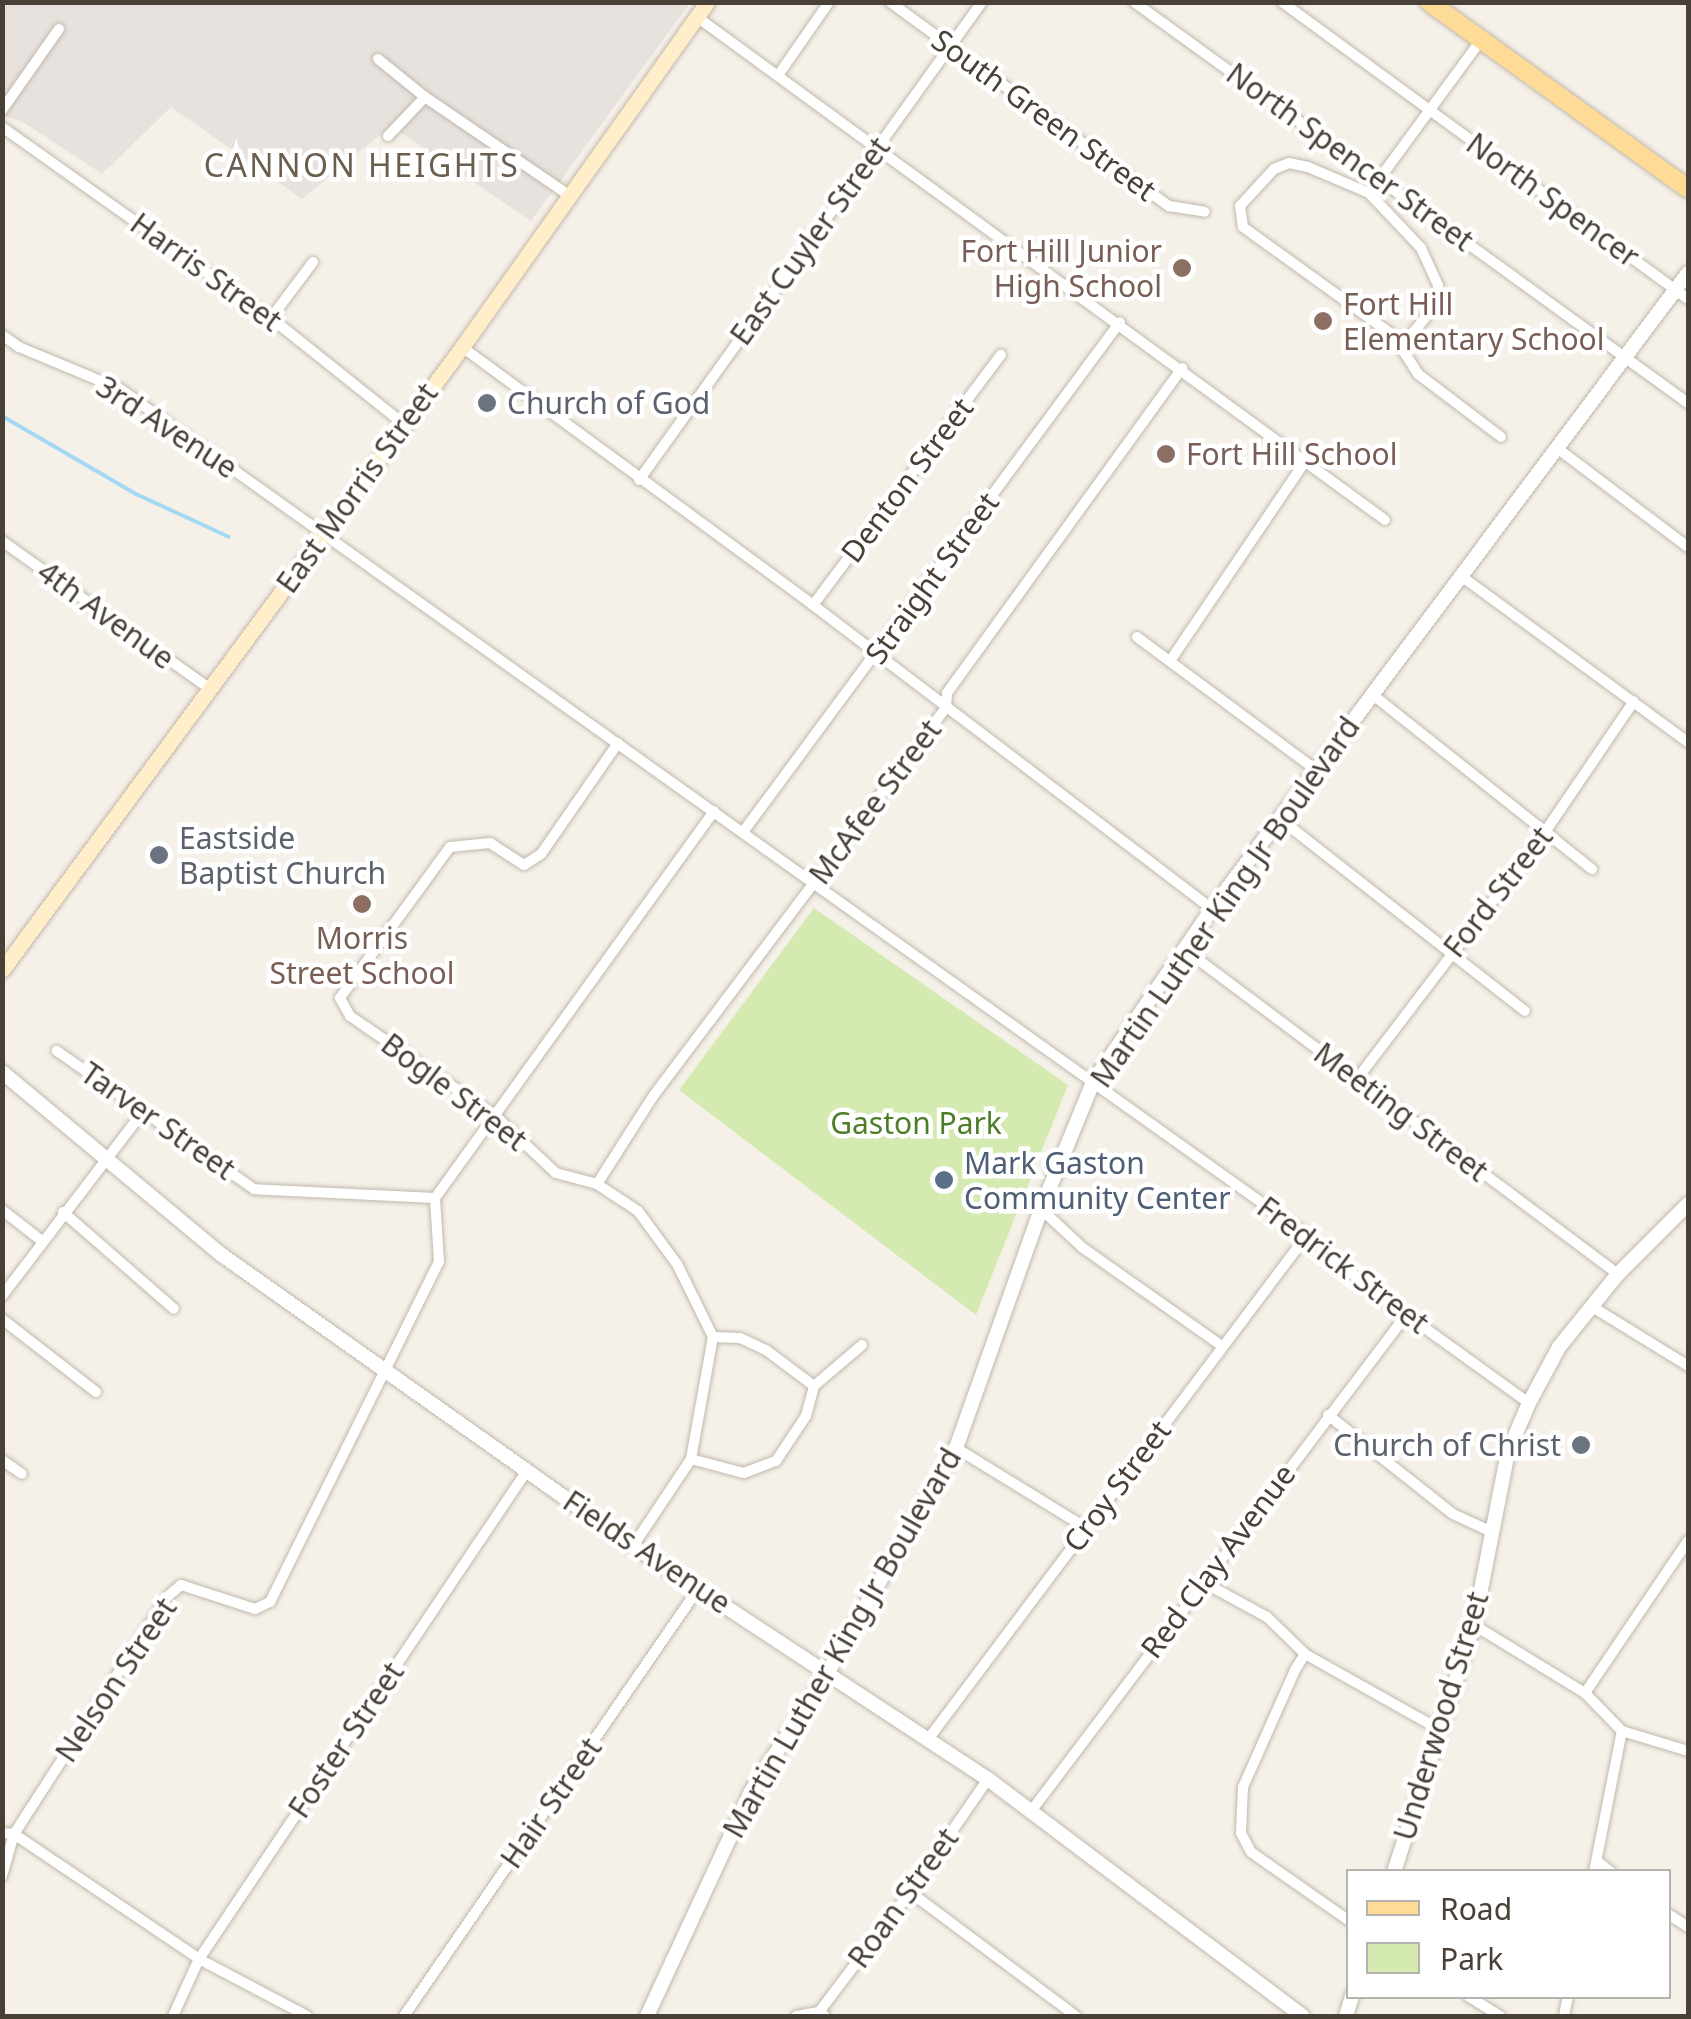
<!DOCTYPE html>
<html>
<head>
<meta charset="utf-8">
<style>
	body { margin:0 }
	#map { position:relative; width:1691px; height:2019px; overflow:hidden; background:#f5f1e9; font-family:"Noto Sans",sans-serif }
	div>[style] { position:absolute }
	.industrial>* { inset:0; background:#e8e2de }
	.green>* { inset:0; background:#d4eab1 }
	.stream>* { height:4px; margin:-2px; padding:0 2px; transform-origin:2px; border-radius:2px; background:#a5d8f3 }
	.roads { filter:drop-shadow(0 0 2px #c1b8ab) drop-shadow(0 0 2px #c1b8ab) }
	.minor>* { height:10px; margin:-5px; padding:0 5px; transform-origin:5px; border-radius:5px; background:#fff }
	.tertiary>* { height:14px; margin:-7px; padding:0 7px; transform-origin:7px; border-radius:7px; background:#fff }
	.secondary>* { height:15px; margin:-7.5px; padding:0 7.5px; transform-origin:7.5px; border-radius:7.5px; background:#ffeec9 }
	.primary>* { height:18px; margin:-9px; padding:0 9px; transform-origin:9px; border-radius:9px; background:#ffdb98 }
	.dots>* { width:28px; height:28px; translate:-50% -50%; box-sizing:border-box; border:5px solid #fff; border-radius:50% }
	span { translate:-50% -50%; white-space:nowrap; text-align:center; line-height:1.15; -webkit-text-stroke:9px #fff; paint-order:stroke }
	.street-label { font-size:30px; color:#494137 }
	.education-label { font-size:30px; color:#785e54 }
	.right { translate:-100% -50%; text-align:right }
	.left { translate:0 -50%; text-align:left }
	.worship-label { font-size:30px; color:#5b616d }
	.park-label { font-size:30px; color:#4e7d28 }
	.service-label { font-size:30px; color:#4e5e75 }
	.neighbourhood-label { font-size:32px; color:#6c5e4e; letter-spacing:2.5px }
	.frame { position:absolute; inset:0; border:5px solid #494137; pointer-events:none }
	.legend { position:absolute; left:1346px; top:1869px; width:325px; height:130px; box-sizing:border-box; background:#fff; border:2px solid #b6b3af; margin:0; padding:12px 18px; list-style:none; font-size:30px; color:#494137 }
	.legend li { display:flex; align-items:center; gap:20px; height:50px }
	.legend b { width:50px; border:2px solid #b6b3af }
</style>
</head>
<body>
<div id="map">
	<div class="industrial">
		<div style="clip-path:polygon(2px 3px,690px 3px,531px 221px,391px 126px,302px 199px,171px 107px,102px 174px,23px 122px,3px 116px)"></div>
	</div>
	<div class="green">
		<div style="clip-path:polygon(814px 908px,1068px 1085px,976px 1315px,679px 1090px)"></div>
	</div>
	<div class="stream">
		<div style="left:2px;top:416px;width:155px;rotate:30.2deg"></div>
		<div style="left:136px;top:494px;width:102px;rotate:24.8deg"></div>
	</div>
	<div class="roads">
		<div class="minor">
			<div style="left:890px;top:2px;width:346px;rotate:36.2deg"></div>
			<div style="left:1169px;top:206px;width:36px;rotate:9deg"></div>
			<div style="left:1134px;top:2px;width:684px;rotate:35.9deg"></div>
			<div style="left:1282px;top:2px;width:503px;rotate:36.19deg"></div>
			<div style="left:697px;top:17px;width:852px;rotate:36.17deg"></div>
			<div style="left:378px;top:59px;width:60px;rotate:39deg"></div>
			<div style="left:425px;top:97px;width:176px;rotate:34.3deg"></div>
			<div style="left:779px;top:74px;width:88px;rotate:-55.2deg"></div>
			<div style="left:2px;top:110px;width:99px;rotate:-54.9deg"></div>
			<div style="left:2px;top:127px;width:330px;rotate:35.4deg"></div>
			<div style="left:271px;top:318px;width:170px;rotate:38.6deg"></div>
			<div style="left:388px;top:136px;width:54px;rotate:-46.5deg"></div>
			<div style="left:1369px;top:193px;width:190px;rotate:-53.8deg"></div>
			<div style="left:271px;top:318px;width:70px;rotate:-53.1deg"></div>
			<div style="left:2px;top:335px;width:21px;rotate:35deg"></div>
			<div style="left:19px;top:347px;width:109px;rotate:22.6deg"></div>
			<div style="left:120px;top:389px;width:1458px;rotate:35.48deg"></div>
			<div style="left:1307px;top:1235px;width:80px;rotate:40.4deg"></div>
			<div style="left:1368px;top:1287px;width:198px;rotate:35.8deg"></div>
			<div style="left:1403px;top:345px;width:55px;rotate:-50.9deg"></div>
			<div style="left:1438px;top:302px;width:17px;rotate:-90deg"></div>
			<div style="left:1438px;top:285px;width:41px;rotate:-114.7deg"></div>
			<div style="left:1421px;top:248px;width:76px;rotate:-133.4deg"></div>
			<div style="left:1369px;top:193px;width:66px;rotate:-156.9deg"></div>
			<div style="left:1308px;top:167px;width:19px;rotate:-168deg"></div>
			<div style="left:1289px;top:163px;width:16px;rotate:158deg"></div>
			<div style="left:1274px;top:169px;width:50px;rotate:132.6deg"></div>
			<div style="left:1240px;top:206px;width:21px;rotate:82deg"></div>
			<div style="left:1243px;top:227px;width:186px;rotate:35.8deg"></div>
			<div style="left:1394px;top:336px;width:45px;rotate:57.7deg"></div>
			<div style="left:1418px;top:374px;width:104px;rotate:37.2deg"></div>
			<div style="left:462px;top:347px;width:436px;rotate:36.3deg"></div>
			<div style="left:813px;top:605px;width:502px;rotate:37.3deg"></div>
			<div style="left:1557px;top:448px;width:164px;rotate:37.1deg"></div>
			<div style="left:639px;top:480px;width:588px;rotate:-54.34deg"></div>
			<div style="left:2px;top:541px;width:255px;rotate:35.4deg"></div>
			<div style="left:1461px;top:576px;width:281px;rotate:36.2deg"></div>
			<div style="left:813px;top:605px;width:313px;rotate:-53.1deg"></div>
			<div style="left:1137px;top:637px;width:223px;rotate:36.6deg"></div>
			<div style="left:1170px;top:661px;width:243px;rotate:-55.9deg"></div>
			<div style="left:1373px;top:695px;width:280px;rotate:38.5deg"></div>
			<div style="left:618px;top:743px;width:135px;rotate:124.7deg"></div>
			<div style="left:541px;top:854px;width:20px;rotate:147deg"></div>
			<div style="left:524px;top:865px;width:40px;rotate:-147.1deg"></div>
			<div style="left:490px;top:843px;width:40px;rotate:174.3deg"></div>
			<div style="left:450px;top:847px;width:187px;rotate:126.1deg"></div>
			<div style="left:340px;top:998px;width:21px;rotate:61deg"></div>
			<div style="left:350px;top:1016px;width:175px;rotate:34.5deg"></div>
			<div style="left:494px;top:1115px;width:85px;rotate:43.1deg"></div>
			<div style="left:556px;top:1173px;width:42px;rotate:15deg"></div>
			<div style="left:597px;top:1184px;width:49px;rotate:33.4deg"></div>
			<div style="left:638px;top:1211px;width:66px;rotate:53.7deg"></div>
			<div style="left:677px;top:1264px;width:81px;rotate:63.7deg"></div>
			<div style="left:1280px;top:819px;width:311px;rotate:38.1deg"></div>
			<div style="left:743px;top:832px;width:634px;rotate:-53.53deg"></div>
			<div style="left:1184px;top:949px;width:542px;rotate:36.83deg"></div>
			<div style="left:1357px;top:1079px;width:310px;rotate:-52.7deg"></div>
			<div style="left:1545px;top:832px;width:158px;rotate:-55.8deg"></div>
			<div style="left:597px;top:1184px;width:106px;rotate:-57.4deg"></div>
			<div style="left:654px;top:1095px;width:485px;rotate:-53deg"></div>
			<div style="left:946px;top:708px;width:15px;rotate:-86deg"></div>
			<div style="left:947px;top:693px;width:401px;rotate:-54.1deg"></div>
			<div style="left:435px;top:1198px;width:477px;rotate:-54.2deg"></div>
			<div style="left:1041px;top:1209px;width:57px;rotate:42.9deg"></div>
			<div style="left:1083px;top:1248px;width:170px;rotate:35.2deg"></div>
			<div style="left:2px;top:1210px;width:51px;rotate:37.8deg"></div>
			<div style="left:63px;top:1212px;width:147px;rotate:41.1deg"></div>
			<div style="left:2px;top:1296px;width:234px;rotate:-52.6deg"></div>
			<div style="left:1591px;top:1306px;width:114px;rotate:31.7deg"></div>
			<div style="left:2px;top:1319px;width:119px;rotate:37.8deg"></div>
			<div style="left:713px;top:1337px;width:27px;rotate:2deg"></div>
			<div style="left:740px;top:1338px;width:29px;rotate:25deg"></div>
			<div style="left:766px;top:1350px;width:60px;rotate:36.9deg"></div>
			<div style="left:814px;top:1386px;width:63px;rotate:-40.5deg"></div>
			<div style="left:1328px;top:1415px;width:159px;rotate:38.4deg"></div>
			<div style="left:1453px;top:1514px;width:41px;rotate:24.7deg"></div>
			<div style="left:956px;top:1448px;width:153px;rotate:31.6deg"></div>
			<div style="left:691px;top:1459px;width:55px;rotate:14.8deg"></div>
			<div style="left:744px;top:1473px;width:34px;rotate:-21deg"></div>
			<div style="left:776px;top:1461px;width:54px;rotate:-56.3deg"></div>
			<div style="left:806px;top:1416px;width:31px;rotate:-75deg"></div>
			<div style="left:2px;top:1460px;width:24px;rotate:35deg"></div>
			<div style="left:633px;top:1546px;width:105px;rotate:-56.3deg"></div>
			<div style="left:691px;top:1459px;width:124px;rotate:-79.8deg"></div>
			<div style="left:1203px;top:1582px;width:73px;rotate:28.7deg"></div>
			<div style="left:1267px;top:1617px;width:53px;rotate:44.2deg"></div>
			<div style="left:1474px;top:1625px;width:130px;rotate:31.5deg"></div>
			<div style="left:1585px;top:1693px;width:53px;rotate:45.8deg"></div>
			<div style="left:1622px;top:1731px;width:69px;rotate:16.9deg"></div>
			<div style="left:1585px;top:1693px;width:184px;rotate:-55.9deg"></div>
			<div style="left:929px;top:1738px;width:629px;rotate:-53.08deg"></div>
			<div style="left:1032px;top:1810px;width:622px;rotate:-52.91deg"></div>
			<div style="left:2px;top:1833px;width:12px;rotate:5deg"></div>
			<div style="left:14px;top:1834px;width:223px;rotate:34deg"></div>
			<div style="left:199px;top:1959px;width:122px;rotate:27.8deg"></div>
			<div style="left:1597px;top:1861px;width:18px;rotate:38deg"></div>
			<div style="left:1594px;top:1872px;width:144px;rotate:-78.8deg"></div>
			<div style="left:2px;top:1876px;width:44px;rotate:-74.1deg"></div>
			<div style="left:14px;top:1834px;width:283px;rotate:-57.1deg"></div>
			<div style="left:168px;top:1596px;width:17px;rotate:-40deg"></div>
			<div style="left:181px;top:1585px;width:78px;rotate:18deg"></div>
			<div style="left:255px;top:1609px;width:17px;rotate:-25deg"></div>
			<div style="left:270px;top:1602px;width:380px;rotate:-63.6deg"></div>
			<div style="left:439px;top:1262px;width:64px;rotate:-93.6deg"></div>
			<div style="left:435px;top:1198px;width:181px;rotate:-177.2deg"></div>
			<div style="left:254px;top:1189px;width:241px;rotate:-145deg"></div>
			<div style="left:910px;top:1892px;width:207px;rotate:36.8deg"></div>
			<div style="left:1668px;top:1914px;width:24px;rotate:33deg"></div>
			<div style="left:1348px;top:1920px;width:118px;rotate:-145deg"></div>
			<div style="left:1251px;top:1852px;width:21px;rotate:-118deg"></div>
			<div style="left:1241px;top:1833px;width:46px;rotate:-87.5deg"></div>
			<div style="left:1243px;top:1787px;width:128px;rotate:-66deg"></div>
			<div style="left:1295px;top:1670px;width:19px;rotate:-58deg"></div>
			<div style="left:1305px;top:1654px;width:157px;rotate:29.3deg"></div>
			<div style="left:1468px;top:1996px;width:38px;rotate:32deg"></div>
			<div style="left:173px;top:2016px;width:63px;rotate:-65.5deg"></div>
			<div style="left:199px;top:1959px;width:590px;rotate:-56.12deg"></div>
			<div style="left:404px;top:2016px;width:518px;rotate:-55.45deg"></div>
			<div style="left:796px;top:2016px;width:23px;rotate:-10deg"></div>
			<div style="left:819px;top:2012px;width:7px;rotate:34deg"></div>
			<div style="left:816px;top:2016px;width:156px;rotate:-52.8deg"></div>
			<div style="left:910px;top:1892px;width:137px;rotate:-55.4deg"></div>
			<div style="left:1564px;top:2016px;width:20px;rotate:-79deg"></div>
		</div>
		<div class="tertiary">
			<div style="left:2px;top:1072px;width:283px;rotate:39.8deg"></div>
			<div style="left:219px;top:1253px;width:507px;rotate:35.29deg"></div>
			<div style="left:633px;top:1546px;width:425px;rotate:33.3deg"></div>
			<div style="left:988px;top:1779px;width:394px;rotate:37deg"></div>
			<div style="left:1394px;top:1872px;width:260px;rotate:-72.1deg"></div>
			<div style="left:1474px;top:1625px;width:176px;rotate:-78.9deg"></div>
			<div style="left:1508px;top:1452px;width:53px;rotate:-66.8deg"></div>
			<div style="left:1529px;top:1403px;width:64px;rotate:-61.8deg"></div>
			<div style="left:1559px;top:1347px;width:94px;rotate:-51.1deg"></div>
			<div style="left:1618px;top:1274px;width:99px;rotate:-45deg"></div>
			<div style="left:647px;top:2016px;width:247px;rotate:-65.1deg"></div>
			<div style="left:751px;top:1792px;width:143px;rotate:-57.3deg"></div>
			<div style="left:828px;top:1672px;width:258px;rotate:-60.3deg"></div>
			<div style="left:956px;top:1448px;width:254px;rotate:-70.4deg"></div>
			<div style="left:1041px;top:1209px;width:137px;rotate:-67.7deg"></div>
			<div style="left:1093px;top:1082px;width:210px;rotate:-55.5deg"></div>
			<div style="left:1212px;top:909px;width:794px;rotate:-53.19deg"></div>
			<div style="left:1346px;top:2016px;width:21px;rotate:-73deg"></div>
		</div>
		<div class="secondary">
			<div style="left:2px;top:970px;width:774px;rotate:-53.56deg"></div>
			<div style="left:462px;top:347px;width:423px;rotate:-54.6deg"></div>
		</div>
		<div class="primary">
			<div style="left:1429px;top:2px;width:319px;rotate:35.8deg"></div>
		</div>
	</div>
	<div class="dots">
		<div style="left:1182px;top:268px;background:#8d6e63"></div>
		<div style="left:1323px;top:321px;background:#8d6e63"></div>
		<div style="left:487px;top:403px;background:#6b7280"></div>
		<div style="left:1166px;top:454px;background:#8d6e63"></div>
		<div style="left:159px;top:855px;background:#6b7280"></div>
		<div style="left:362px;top:904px;background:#8d6e63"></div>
		<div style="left:944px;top:1180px;background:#5c6f8a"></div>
		<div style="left:1581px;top:1445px;background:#6b7280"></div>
	</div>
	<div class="street-label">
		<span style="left:1044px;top:115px;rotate:36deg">South Green Street</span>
		<span style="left:1350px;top:157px;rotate:36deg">North Spencer Street</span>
		<span style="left:1553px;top:200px;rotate:36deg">North Spencer</span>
		<span style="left:810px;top:241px;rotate:-54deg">East Cuyler Street</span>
		<span style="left:206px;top:272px;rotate:36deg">Harris Street</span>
		<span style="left:167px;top:427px;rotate:33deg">3rd Avenue</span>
		<span style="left:907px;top:480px;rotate:-53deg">Denton Street</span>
		<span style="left:357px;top:488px;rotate:-54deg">East Morris Street</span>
		<span style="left:932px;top:578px;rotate:-54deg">Straight Street</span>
		<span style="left:106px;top:615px;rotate:36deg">4th Avenue</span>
		<span style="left:875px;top:802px;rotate:-53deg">McAfee Street</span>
		<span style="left:1498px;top:892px;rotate:-52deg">Ford Street</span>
		<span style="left:1225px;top:902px;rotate:-55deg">Martin Luther King Jr Boulevard</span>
		<span style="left:454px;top:1092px;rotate:37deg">Bogle Street</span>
		<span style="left:1401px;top:1112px;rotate:37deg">Meeting Street</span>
		<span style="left:158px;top:1121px;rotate:35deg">Tarver Street</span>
		<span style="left:1343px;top:1265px;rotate:37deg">Fredrick Street</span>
		<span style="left:1117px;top:1486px;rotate:-53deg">Croy Street</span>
		<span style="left:647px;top:1552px;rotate:34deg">Fields Avenue</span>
		<span style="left:1218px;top:1561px;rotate:-53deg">Red Clay Avenue</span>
		<span style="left:842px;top:1643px;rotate:-60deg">Martin Luther King Jr Boulevard</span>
		<span style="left:116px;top:1680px;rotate:-56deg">Nelson Street</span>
		<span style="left:1441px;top:1716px;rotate:-73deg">Underwood Street</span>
		<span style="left:346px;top:1740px;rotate:-56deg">Foster Street</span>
		<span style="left:551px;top:1803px;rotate:-55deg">Hair Street</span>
		<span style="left:903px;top:1898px;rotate:-54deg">Roan Street</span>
	</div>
	<div class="education-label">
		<span class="right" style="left:1162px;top:268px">Fort Hill Junior<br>High School</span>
		<span class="left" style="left:1343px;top:321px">Fort Hill<br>Elementary School</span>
		<span class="left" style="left:1186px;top:454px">Fort Hill School</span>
		<span style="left:362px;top:955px">Morris<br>Street School</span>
	</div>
	<div class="worship-label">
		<span class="left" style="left:507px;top:403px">Church of God</span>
		<span class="left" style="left:179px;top:855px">Eastside<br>Baptist Church</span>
		<span class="right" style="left:1561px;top:1445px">Church of Christ</span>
	</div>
	<div class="park-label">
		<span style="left:916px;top:1123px">Gaston Park</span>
	</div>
	<div class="service-label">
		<span class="left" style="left:964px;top:1180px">Mark Gaston<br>Community Center</span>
	</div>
	<div class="neighbourhood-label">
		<span style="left:362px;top:165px">CANNON HEIGHTS</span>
	</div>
	<div class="frame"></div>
	<ul class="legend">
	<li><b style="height:12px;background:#ffdb98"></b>Road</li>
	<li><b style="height:28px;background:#d4eab1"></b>Park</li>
	</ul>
</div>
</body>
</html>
